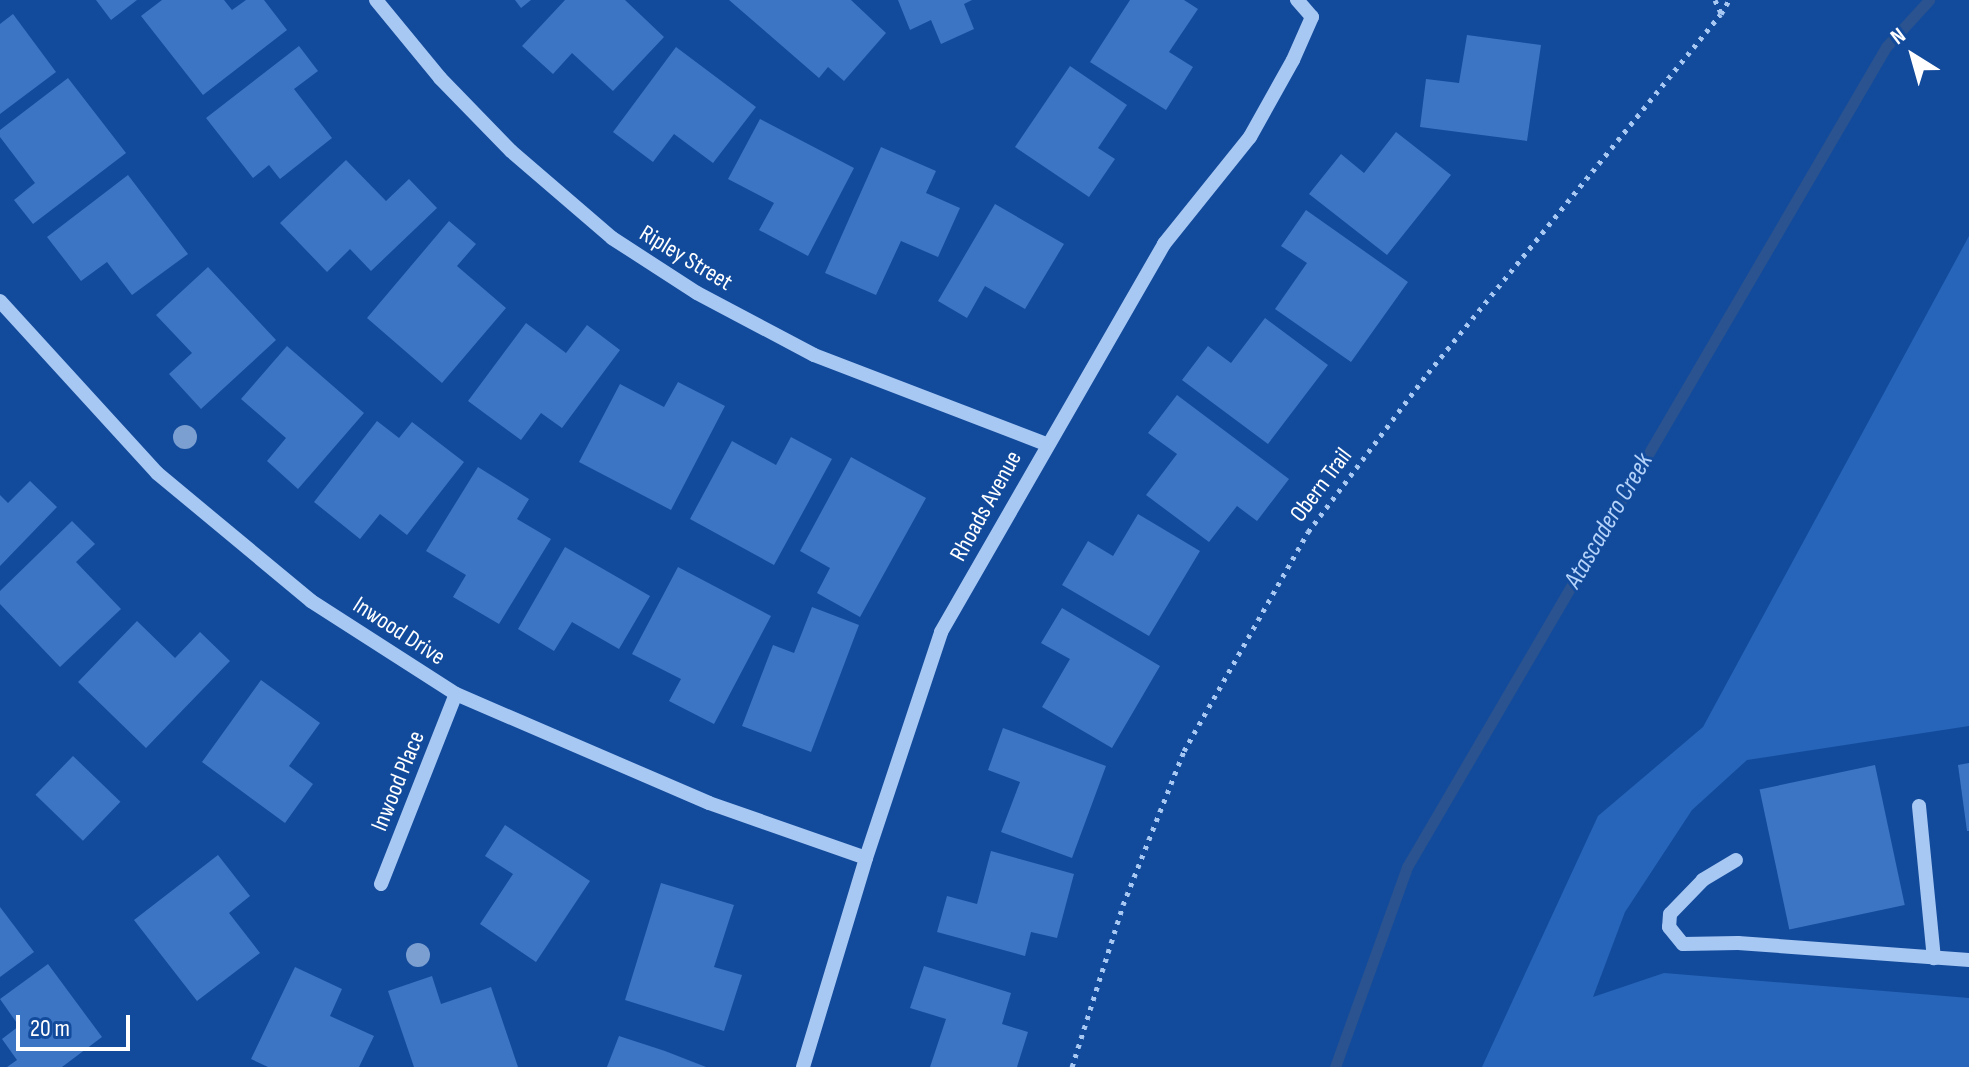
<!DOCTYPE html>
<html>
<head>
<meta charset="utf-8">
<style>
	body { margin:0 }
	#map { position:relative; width:1969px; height:1067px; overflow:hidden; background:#134b9c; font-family:"Sofia Sans Condensed",sans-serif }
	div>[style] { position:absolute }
	.green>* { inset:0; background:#2665ba }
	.stream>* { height:11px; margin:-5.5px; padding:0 5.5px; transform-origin:5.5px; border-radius:5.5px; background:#2a538f }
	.building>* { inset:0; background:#3c75c3; transform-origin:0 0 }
	.path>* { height:5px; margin-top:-2.5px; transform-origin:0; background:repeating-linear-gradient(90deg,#a8c8f4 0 4px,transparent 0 10px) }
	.minor>* { height:14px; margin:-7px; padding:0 7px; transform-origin:7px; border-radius:7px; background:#a8c8f4 }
	.trees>* { width:24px; height:24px; margin:-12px; border-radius:50%; background:#7b9fd1 }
	span { translate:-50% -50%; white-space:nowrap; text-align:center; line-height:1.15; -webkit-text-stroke:6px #134b9c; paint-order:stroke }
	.street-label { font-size:24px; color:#fff }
	.water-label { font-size:26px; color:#b5d3fa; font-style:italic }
	.north { position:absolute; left:1873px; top:16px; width:80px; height:80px; -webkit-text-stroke:6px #134b9c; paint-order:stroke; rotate:323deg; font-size:22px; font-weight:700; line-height:32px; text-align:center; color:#fff }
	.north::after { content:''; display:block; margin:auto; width:28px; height:36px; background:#fff; clip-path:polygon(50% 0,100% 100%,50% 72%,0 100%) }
	.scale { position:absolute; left:16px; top:1015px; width:114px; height:36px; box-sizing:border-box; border:4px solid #fff; border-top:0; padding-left:10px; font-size:24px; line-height:28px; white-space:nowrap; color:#fff; -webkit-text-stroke:6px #134b9c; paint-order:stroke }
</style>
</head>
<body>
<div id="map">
	<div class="green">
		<div style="clip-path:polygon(1969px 236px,1969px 726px,1747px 760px,1692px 810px,1625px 912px,1593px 997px,1664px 973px,1969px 998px,1969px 1067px,1482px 1067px,1598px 816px,1703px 727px)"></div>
	</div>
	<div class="stream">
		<div style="left:1335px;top:1067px;width:213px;rotate:-70.2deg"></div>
		<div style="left:1407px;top:867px;width:950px;rotate:-59.71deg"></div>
		<div style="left:1886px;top:47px;width:64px;rotate:-47.5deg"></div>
	</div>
	<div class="building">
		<div style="clip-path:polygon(96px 0,137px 0,111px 20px)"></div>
		<div style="clip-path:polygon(162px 0,224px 0,232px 10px,246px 0,264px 0,287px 30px,203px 95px,141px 16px)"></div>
		<div style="clip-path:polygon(515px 0,531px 0,521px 8px)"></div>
		<div style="clip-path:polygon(565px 0,625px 0,664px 37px,613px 91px,572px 53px,553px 74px,522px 46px)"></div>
		<div style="clip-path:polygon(729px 0,851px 0,886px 33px,844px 81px,828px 67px,819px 78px)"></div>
		<div style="clip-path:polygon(898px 0,972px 0,964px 4px,974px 29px,941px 44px,931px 20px,910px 30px)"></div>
		<div style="clip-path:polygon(1130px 0,1184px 0,1198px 9px,1169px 52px,1193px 67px,1166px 110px,1090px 62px)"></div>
		<div style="clip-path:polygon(13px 14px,56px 72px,0 114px,0 24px)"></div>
		<div style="clip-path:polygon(1467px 35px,1541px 45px,1527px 141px,1420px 127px,1426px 79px,1459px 83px)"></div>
		<div style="clip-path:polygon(299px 46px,318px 71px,294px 89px,332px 138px,280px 179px,269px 165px,253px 178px,206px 118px)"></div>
		<div style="clip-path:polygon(676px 47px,756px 107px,713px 163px,674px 134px,653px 162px,613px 132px)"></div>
		<div style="clip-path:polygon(1070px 66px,1127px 105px,1098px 148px,1115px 159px,1089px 197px,1015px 147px)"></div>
		<div style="clip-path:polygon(68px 78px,126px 153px,33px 224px,14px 200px,35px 183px,0 137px,0 130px)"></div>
		<div style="clip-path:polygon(760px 119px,854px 168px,808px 256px,759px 230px,774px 203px,728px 179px)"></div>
		<div style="clip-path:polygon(1396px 132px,1451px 175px,1387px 255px,1309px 194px,1341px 154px,1364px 173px)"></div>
		<div style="clip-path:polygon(881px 147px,936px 171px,926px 193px,960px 208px,938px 257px,901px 241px,876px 295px,825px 273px)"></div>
		<div style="clip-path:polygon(346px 160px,386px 201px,409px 179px,437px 208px,371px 271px,350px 249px,327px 272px,280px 223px)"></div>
		<div style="clip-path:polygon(128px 175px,188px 254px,132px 295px,107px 262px,81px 281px,47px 237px)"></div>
		<div style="clip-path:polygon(995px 204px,1064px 244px,1025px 309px,985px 286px,967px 318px,938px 301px)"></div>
		<div style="clip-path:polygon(1306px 210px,1408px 282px,1351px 362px,1275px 309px,1307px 263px,1281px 246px)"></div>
		<div style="clip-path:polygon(449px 221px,476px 244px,457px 266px,506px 308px,442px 383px,367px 318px)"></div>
		<div style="clip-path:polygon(208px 267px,276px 340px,201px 409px,169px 374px,192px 353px,156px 315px)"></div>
		<div style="clip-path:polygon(1265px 318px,1328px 365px,1268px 444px,1182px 380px,1208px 346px,1231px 363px)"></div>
		<div style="clip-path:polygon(526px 323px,566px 353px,587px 325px,620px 350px,562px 428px,541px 413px,521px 440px,468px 401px)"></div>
		<div style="clip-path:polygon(287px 346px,364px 413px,298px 489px,267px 461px,286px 438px,241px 399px)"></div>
		<div style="clip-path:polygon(678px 382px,725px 406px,671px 510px,579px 462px,620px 384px,664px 407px)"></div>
		<div style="clip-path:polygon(1177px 395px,1289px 479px,1257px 521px,1237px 506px,1209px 542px,1146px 495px,1177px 454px,1148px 433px)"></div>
		<div style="clip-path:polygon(377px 421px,399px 438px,412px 422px,464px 462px,407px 535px,380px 514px,360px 539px,314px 502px)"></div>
		<div style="clip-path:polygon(791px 437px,832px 459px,774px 565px,690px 519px,732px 441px,776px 465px)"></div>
		<div style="clip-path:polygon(851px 457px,926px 498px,860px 617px,817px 593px,830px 568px,800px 551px)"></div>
		<div style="clip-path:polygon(478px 467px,529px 499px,517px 519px,551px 539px,499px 624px,453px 597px,466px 575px,426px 551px)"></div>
		<div style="clip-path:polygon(30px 481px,57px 507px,0 566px,0 495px,8px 503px)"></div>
		<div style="clip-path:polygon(1138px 514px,1200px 551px,1149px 636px,1062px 585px,1088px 541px,1113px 556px)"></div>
		<div style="clip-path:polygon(72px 521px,95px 544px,76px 562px,121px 609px,60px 667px,0 604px,0 591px)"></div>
		<div style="clip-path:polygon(565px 547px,650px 596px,619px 649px,572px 622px,554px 651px,518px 629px)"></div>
		<div style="clip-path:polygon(678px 567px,771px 616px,714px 724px,669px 701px,681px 679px,632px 654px)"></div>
		<div style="clip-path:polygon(812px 607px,859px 625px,811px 752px,742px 726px,773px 645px,794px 653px)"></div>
		<div style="clip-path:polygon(1062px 608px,1160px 666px,1112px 748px,1042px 707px,1070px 659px,1041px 643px)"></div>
		<div style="clip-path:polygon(137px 621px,175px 658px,200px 632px,230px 661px,146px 748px,78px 682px)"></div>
		<div style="clip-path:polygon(261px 680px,320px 723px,289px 766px,313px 784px,285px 823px,202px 762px)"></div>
		<div style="clip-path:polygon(1003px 728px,1106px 766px,1072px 858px,1001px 832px,1020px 782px,988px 770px)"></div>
		<div style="left:73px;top:756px;width:66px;height:54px;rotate:44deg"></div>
		<div style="clip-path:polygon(1969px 763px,1969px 831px,1967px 831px,1958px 765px)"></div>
		<div style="left:1875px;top:765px;width:143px;height:118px;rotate:78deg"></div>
		<div style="clip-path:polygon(505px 825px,590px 881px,536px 962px,480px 924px,513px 874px,485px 856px)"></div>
		<div style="clip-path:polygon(991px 851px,1074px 874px,1057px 938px,1031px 932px,1025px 956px,937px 932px,947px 896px,977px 904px)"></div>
		<div style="clip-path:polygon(218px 855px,250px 896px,229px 913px,260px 953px,197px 1001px,134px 920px)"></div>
		<div style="clip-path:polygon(661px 883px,734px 905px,714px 967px,742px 975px,724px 1031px,625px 1000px)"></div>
		<div style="clip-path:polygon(0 907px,34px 952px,0 977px)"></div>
		<div style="clip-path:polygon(48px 964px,102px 1037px,62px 1067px,7px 1067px,17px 1060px,2px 1039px,19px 1026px,0 999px)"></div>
		<div style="clip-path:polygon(924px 966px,1011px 993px,1002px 1024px,1028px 1032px,1017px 1067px,930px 1067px,946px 1019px,910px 1008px)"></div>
		<div style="clip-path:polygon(295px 967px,342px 989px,330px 1016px,374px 1036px,359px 1067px,268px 1067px,251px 1059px)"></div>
		<div style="clip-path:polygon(432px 976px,441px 1004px,491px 987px,518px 1067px,414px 1067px,388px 991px)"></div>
		<div style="clip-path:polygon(619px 1036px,665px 1051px,706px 1067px,607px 1067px)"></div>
	</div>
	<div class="path">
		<div style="left:1715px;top:0;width:14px;rotate:65deg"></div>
		<div style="left:1072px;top:1067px;width:170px;rotate:-72.5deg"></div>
		<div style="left:1123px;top:905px;width:166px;rotate:-68.4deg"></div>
		<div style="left:1184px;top:751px;width:252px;rotate:-60.5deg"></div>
		<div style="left:1308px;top:532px;width:199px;rotate:-53deg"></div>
		<div style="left:1428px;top:373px;width:463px;rotate:-50.8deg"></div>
		<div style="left:1721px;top:14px;width:16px;rotate:-60deg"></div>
	</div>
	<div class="minor">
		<div style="left:376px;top:0;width:101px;rotate:50.6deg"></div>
		<div style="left:440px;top:78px;width:102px;rotate:45.8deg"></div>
		<div style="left:511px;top:151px;width:133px;rotate:40.7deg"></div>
		<div style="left:612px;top:238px;width:101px;rotate:32.9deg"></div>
		<div style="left:697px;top:293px;width:132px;rotate:27.9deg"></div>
		<div style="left:814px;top:355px;width:248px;rotate:21deg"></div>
		<div style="left:0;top:301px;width:233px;rotate:47.6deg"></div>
		<div style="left:157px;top:473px;width:200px;rotate:39.7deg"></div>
		<div style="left:311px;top:601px;width:172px;rotate:32.7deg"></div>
		<div style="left:456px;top:694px;width:275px;rotate:23.3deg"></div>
		<div style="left:709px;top:803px;width:166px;rotate:19.3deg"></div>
		<div style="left:1919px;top:806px;width:153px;rotate:84.4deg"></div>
		<div style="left:1736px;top:860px;width:39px;rotate:149deg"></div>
		<div style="left:1703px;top:880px;width:47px;rotate:134.1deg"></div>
		<div style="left:1670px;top:914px;width:13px;rotate:94deg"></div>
		<div style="left:1669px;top:927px;width:22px;rotate:51deg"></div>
		<div style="left:1683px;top:944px;width:55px;rotate:-1deg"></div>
		<div style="left:1738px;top:943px;width:232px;rotate:4.2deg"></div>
		<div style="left:381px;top:884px;width:204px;rotate:-68.5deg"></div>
		<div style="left:803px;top:1067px;width:218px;rotate:-73.2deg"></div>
		<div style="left:866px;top:858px;width:238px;rotate:-71.6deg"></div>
		<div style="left:941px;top:632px;width:448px;rotate:-60.1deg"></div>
		<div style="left:1164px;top:244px;width:137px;rotate:-51.2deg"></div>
		<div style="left:1250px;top:137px;width:88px;rotate:-60.8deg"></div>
		<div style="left:1293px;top:60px;width:47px;rotate:-66.2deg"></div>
		<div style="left:1312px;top:17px;width:23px;rotate:-131deg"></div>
	</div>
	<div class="trees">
		<div style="left:185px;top:437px"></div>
		<div style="left:418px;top:955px"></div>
	</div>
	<div class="street-label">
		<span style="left:686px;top:258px;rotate:31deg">Ripley Street</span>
		<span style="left:1321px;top:485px;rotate:-53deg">Obern Trail</span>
		<span style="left:986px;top:506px;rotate:-61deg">Rhoads Avenue</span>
		<span style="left:399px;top:631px;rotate:33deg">Inwood Drive</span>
		<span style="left:398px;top:781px;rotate:-68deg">Inwood Place</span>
	</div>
	<div class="water-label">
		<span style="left:1609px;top:521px;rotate:-60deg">Atascadero Creek</span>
	</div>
	<div class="north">N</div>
	<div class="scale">20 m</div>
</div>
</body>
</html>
